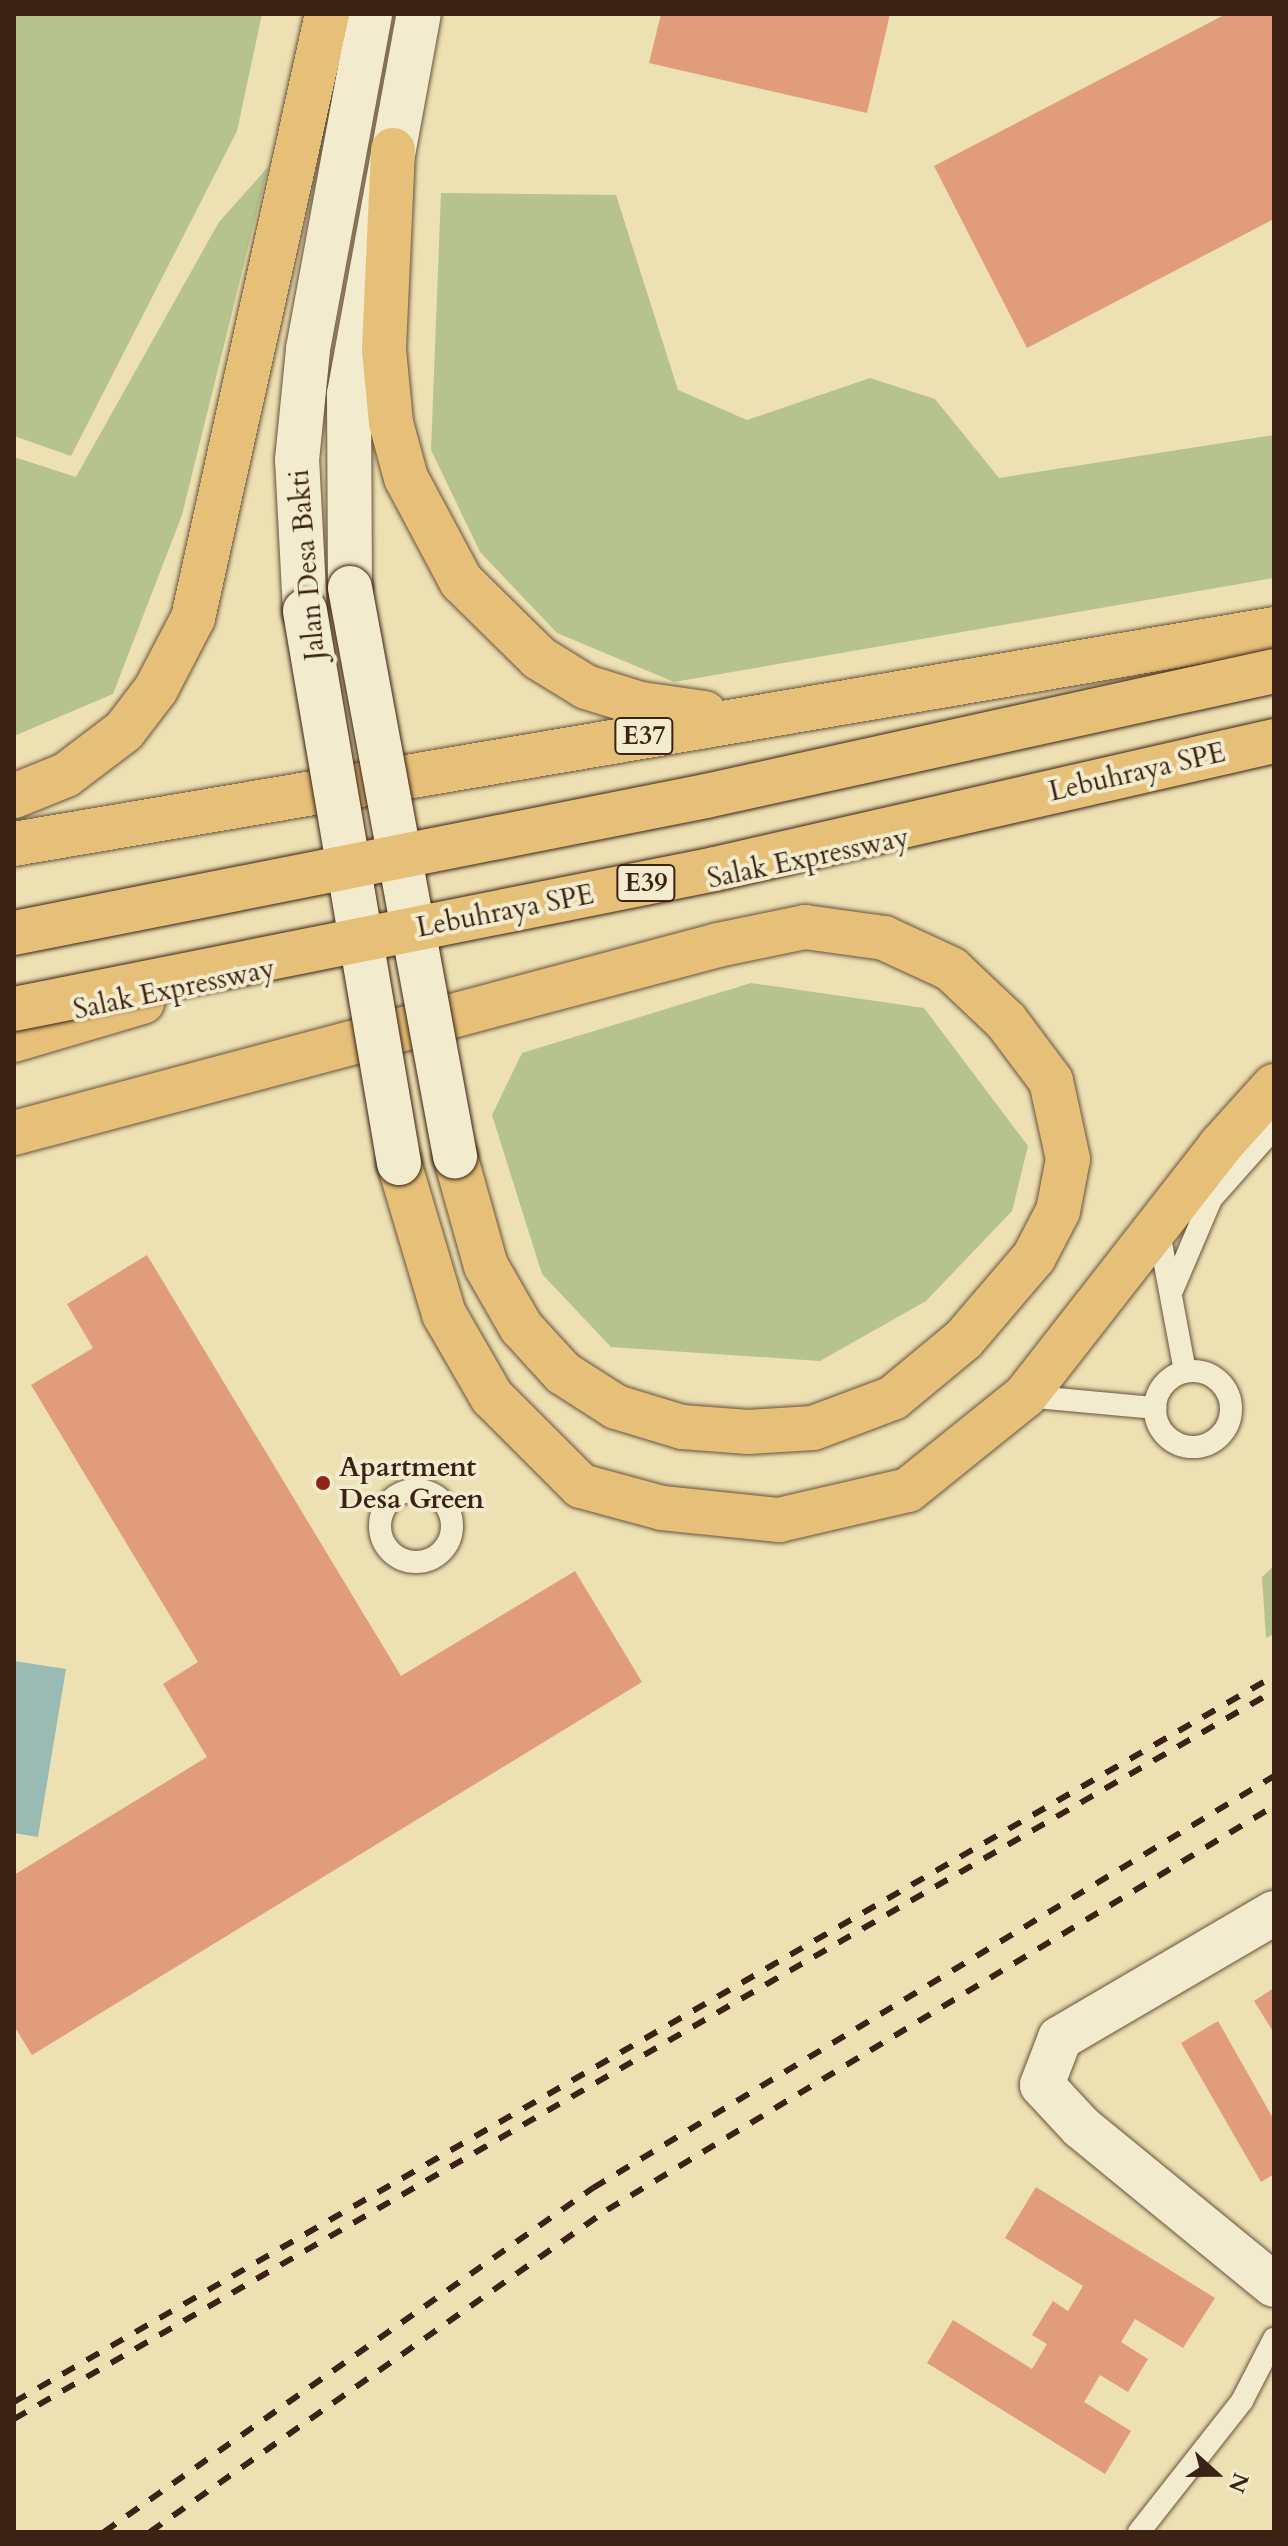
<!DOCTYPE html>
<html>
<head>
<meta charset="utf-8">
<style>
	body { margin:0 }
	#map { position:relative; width:1288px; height:2546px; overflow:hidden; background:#ede0b2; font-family:Cardo,serif }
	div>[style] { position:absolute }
	.green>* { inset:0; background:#b6c38e }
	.water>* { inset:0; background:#9abbb3 }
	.building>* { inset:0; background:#e19c7b }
	.roads { filter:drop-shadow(0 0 2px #68523c) drop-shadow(0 0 2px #68523c) }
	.lane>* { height:22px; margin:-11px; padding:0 11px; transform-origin:11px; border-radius:11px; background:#f3ebcd }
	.lane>.ring { margin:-11px; padding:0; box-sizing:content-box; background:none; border:22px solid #f3ebcd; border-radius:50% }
	.street>* { height:44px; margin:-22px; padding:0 22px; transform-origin:22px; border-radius:22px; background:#f3ebcd }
	.secondary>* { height:44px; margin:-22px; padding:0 22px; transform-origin:22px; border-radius:22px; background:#f3ebcd }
	.highway>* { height:44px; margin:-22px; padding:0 22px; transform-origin:22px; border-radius:22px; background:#e6c079 }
	.rail>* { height:6px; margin-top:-3px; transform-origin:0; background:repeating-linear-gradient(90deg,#3b2214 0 14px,transparent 0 28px) }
	.bridges { filter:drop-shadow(0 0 2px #3b2214) drop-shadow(0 0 2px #3b2214) }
	.secondary-bridge>* { height:44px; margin:-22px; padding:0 22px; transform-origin:22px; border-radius:22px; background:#f3ebcd }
	.highway-bridge>* { height:44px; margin:-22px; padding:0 22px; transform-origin:22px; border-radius:22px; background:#e6c079 }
	.dots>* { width:22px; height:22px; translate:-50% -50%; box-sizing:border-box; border:4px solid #f3ebcd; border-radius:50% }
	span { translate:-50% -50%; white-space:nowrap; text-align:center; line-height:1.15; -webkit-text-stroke:8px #f3ebcd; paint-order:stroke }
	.shield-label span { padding:2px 6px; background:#f3ebcd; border:2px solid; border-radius:6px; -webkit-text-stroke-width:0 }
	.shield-label { font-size:26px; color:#3b2214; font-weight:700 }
	.street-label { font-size:28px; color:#3b2214 }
	.poi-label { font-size:28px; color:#3b2214; font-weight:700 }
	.left { translate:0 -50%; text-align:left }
	.frame { position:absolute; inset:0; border:16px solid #3b2214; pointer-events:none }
	.north { position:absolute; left:1176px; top:2434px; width:80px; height:80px; -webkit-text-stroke:6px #f3ebcd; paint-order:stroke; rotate:111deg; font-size:22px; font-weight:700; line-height:32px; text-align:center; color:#3b2214 }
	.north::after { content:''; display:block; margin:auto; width:28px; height:36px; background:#3b2214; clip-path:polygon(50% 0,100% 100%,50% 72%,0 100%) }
</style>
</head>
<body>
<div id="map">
	<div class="green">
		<div style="clip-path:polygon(14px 14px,262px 14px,237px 131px,71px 456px,14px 436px)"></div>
		<div style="clip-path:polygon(268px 167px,182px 515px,113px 694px,14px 736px,14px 457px,76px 477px,219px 222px)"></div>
		<div style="clip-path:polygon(441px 193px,616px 195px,678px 390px,747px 420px,870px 378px,935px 399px,999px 478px,1274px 435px,1274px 578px,674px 682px,557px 633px,480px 552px,431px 450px)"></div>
		<div style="clip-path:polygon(751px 983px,924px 1008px,1028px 1146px,1012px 1211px,926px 1301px,820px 1361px,611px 1347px,542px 1274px,492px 1115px,522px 1053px)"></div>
		<div style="clip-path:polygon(1274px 1566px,1274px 1634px,1266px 1638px,1262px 1577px)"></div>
	</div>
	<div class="water">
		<div style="clip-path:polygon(14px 1661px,66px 1669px,38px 1837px,14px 1833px)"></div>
	</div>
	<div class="building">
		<div style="clip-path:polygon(661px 14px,890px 14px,867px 113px,649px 63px)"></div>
		<div style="clip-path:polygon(1226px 14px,1274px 14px,1274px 219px,1027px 348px,934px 166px)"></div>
		<div style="clip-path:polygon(147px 1255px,401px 1676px,575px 1571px,642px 1682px,32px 2055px,14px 2026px,14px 1875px,207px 1757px,163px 1684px,198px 1662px,31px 1385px,93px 1348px,67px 1304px)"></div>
		<div style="clip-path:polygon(1274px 1988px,1274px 2033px,1254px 2001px)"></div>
		<div style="clip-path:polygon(1218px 2021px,1274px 2120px,1274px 2174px,1261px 2182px,1181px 2043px)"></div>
		<div style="clip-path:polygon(1036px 2187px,1215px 2298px,1183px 2348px,1135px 2319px,1121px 2342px,1148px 2359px,1128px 2392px,1100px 2375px,1084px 2402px,1131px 2431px,1105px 2474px,927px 2363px,953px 2320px,1032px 2369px,1047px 2344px,1032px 2335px,1053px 2301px,1068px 2311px,1083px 2286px,1005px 2238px)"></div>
	</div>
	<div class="roads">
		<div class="lane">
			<div style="left:1158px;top:1227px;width:147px;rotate:79.4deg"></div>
			<div style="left:1171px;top:1293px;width:102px;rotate:-66.9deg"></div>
			<div style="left:1211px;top:1199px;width:95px;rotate:-48.4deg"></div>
			<div class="ring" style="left:1155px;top:1371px;width:54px;height:54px"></div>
			<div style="left:1025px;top:1396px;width:131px;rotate:5.3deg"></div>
			<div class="ring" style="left:380px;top:1490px;width:50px;height:50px"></div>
			<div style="left:1139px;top:2532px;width:167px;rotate:-51.8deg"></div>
			<div style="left:1242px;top:2401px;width:70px;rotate:-62.7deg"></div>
		</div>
		<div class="street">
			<div style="left:1274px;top:1913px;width:248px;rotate:149.7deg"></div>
			<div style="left:1060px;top:2038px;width:50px;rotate:111deg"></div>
			<div style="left:1042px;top:2085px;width:57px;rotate:47.1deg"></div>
			<div style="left:1081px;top:2127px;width:249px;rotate:39.3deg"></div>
		</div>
		<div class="secondary">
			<div style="left:350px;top:588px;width:194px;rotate:-90.3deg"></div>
			<div style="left:349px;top:394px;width:386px;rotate:-79.6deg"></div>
			<div style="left:305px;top:611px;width:151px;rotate:-93deg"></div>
			<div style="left:297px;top:460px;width:112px;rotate:-84.3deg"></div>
			<div style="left:308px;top:349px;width:341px;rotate:-79.5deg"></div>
		</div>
		<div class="highway">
			<div style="left:393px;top:150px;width:200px;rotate:92.6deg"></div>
			<div style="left:384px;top:350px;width:73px;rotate:84.5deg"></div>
			<div style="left:391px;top:423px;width:57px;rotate:74.7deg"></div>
			<div style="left:406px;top:478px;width:117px;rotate:61.9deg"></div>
			<div style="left:461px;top:581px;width:110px;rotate:44.6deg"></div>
			<div style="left:539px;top:658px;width:55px;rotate:31.7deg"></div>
			<div style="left:586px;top:687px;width:58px;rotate:17.2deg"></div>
			<div style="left:641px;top:704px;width:64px;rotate:8.1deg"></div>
			<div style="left:14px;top:796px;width:56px;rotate:-22deg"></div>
			<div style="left:66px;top:775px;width:73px;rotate:-37.2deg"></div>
			<div style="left:124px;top:731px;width:53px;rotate:-52.7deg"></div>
			<div style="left:156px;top:689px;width:80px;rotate:-62.5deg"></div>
			<div style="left:193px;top:618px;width:619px;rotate:-77.49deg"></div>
			<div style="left:14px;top:844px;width:1278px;rotate:-9.68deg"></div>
			<div style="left:14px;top:1040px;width:134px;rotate:-16.5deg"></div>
			<div style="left:14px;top:1133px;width:729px;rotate:-14.95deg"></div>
			<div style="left:718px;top:945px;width:89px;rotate:-11.7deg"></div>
			<div style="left:805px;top:927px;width:80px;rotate:7.9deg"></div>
			<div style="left:884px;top:938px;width:74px;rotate:24.8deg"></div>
			<div style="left:951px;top:969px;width:76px;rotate:43.4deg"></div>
			<div style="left:1006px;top:1021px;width:75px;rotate:53.1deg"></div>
			<div style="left:1051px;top:1081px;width:80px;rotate:77.7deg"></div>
			<div style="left:1068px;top:1159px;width:53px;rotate:100.9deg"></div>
			<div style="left:1058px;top:1211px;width:52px;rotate:117.6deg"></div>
			<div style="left:1034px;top:1257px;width:108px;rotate:130.5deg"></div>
			<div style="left:964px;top:1339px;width:92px;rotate:140.3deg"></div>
			<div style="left:893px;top:1398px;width:85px;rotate:159.4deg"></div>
			<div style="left:813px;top:1428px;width:65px;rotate:176.5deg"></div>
			<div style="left:748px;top:1432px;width:66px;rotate:-175.7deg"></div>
			<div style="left:682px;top:1427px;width:69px;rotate:-163.1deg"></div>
			<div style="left:616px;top:1407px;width:63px;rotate:-147.3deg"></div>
			<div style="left:563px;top:1373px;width:62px;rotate:-132.4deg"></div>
			<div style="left:521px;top:1327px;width:70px;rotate:-119.8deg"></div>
			<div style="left:486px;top:1266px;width:114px;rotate:-105.7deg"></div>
			<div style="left:399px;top:1163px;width:158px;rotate:73.4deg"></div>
			<div style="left:444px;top:1314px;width:96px;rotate:60deg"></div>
			<div style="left:492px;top:1397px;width:126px;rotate:45deg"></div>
			<div style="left:581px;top:1486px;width:84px;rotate:15.2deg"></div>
			<div style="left:662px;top:1508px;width:118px;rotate:5.9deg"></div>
			<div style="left:779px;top:1520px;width:132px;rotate:-13.1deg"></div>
			<div style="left:908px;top:1490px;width:150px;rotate:-38.8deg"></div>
			<div style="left:1025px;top:1396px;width:317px;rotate:-52deg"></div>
			<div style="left:1220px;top:1146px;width:81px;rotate:-48deg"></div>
		</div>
	</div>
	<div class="rail">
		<div style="left:14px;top:2402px;width:1454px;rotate:-29.95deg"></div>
		<div style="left:14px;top:2419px;width:1455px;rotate:-30.02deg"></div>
		<div style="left:104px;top:2532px;width:598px;rotate:-35.13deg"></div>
		<div style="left:593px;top:2188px;width:796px;rotate:-31.17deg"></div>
		<div style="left:150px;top:2532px;width:559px;rotate:-35.17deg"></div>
		<div style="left:607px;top:2210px;width:780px;rotate:-31.2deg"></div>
	</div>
	<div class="bridges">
		<div class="secondary-bridge">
			<div style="left:350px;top:588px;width:578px;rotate:79.53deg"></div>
			<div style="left:305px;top:611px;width:560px;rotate:80.34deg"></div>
		</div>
		<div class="highway-bridge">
			<div style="left:14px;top:933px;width:705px;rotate:-11.2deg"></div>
			<div style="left:706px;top:796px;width:582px;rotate:-12.41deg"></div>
			<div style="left:14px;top:1009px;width:715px;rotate:-11.29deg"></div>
			<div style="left:715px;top:869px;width:573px;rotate:-12.9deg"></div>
		</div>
	</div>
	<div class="dots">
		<div style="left:323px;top:1483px;background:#8f2418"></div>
	</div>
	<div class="shield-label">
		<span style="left:644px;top:736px">E37</span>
		<span style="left:646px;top:883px">E39</span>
	</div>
	<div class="street-label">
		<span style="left:307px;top:565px;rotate:-95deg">Jalan Desa Bakti</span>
		<span style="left:1137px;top:772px;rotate:-13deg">Lebuhraya SPE</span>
		<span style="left:808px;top:858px;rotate:-12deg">Salak Expressway</span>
		<span style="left:505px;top:911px;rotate:-11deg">Lebuhraya SPE</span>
		<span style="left:174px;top:989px;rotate:-12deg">Salak Expressway</span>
	</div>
	<div class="poi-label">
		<span class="left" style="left:339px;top:1483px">Apartment<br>Desa Green</span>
	</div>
	<div class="frame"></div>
	<div class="north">N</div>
</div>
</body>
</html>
